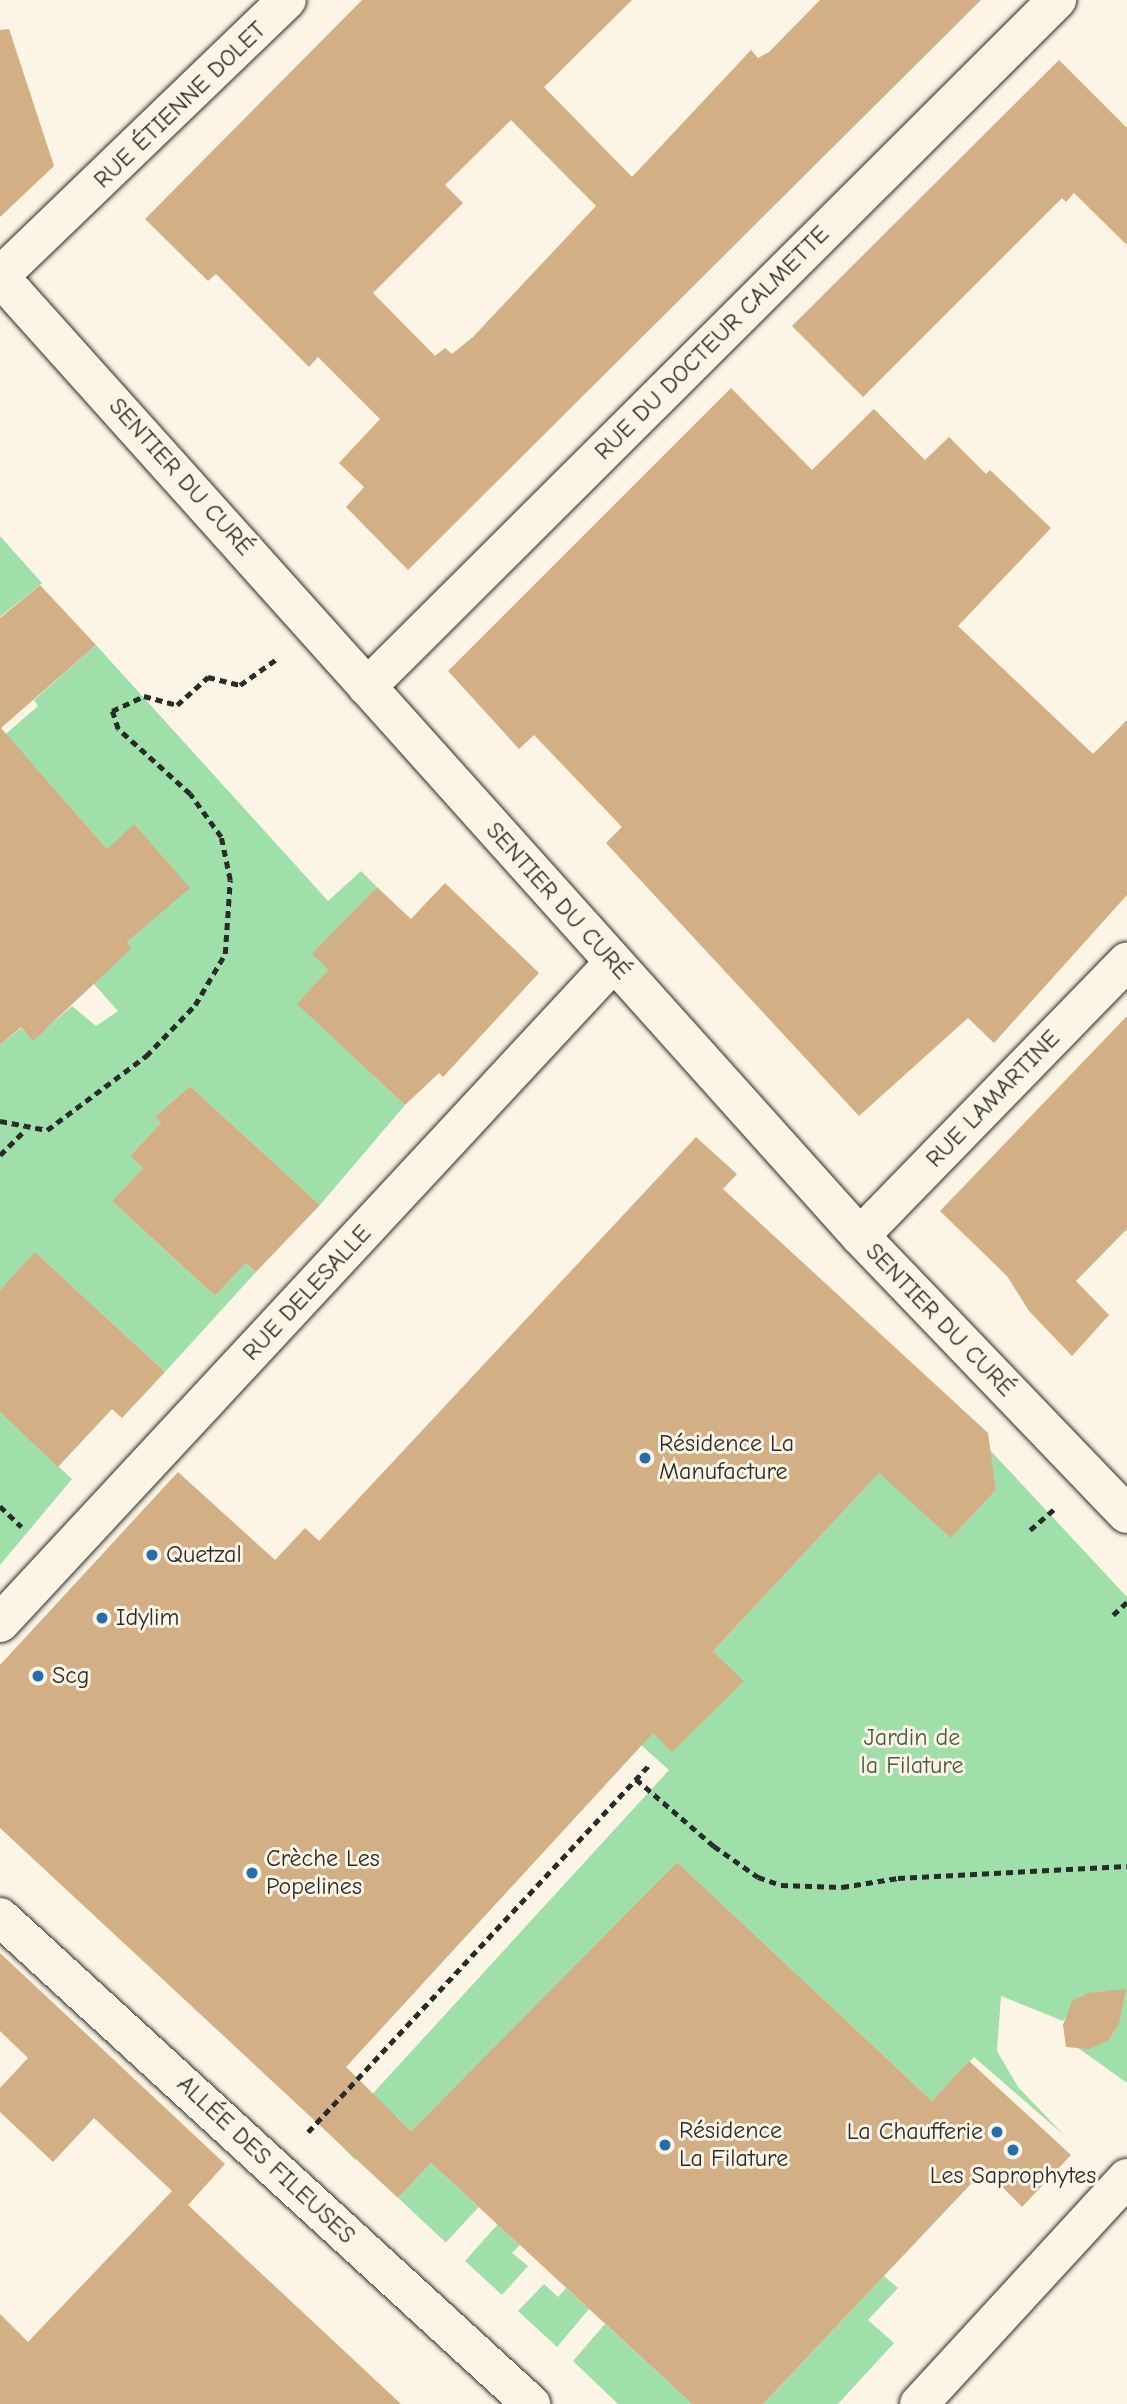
<!DOCTYPE html>
<html>
<head>
<meta charset="utf-8">
<style>
	body { margin:0 }
	#map { position:relative; width:1127px; height:2404px; overflow:hidden; background:#fcf5e5; font-family:"Comic Neue",sans-serif }
	div>[style] { position:absolute }
	.green>* { inset:0; background:#9fdfa9; transform-origin:0 0 }
	.building>* { inset:0; background:#d2af84 }
	.path>* { height:4.5px; margin-top:-2.25px; transform-origin:0; background:repeating-linear-gradient(90deg,#2b2b2b 0 7px,transparent 0 12px) }
	.roads { filter:drop-shadow(0 0 2px #2b2b2b) drop-shadow(0 0 2px #2b2b2b) }
	.minor>* { height:38px; margin:-19px; padding:0 19px; transform-origin:19px; border-radius:19px; background:#fcf5e5 }
	.dots>* { width:19px; height:19px; translate:-50% -50%; box-sizing:border-box; border:4px solid #fcf5e5; border-radius:50% }
	span { translate:-50% -50%; white-space:nowrap; text-align:center; line-height:1.15; -webkit-text-stroke:6px #fcf5e5; paint-order:stroke }
	.street-label { font-size:24px; color:#2b2b2b }
	.poi-label { font-size:24px; color:#2b2b2b }
	.left { translate:0 -50%; text-align:left }
	.right { translate:-100% -50%; text-align:right }
	.park-label { font-size:24px; color:#48584a }
</style>
</head>
<body>
<div id="map">
	<div class="green">
		<div style="clip-path:polygon(0 536px,42px 583px,0 617px)"></div>
		<div style="clip-path:polygon(96px 645px,328px 901px,361px 871px,377px 887px,313px 954px,328px 970px,298px 1004px,405px 1105px,320px 1205px,190px 1086px,155px 1117px,161px 1123px,130px 1156px,143px 1168px,112px 1201px,215px 1296px,246px 1263px,256px 1272px,165px 1372px,36px 1253px,0 1290px,0 1045px,21px 1028px,33px 1040px,72px 1006px,96px 1026px,118px 1011px,93px 983px,132px 948px,127px 942px,189px 888px,134px 825px,107px 849px,35px 767px,0 739px,38px 706px,34px 700px)"></div>
		<div style="clip-path:polygon(946px 1401px,951px 1538px,996px 1490px,990px 1450px,1127px 1597px,1127px 2083px,1078px 2048px,1109px 2040px,1119px 2024px,1121px 1997px,1105px 1991px,1081px 1996px,1063px 2021px,1001px 1996px,997px 2051px,1018px 2087px,1065px 2136px,974px 2057px,932px 2101px,677px 1862px,411px 2131px,396px 2116px,355px 2160px,333px 2137px,669px 1770px,641px 1745px,651px 1733px,744px 1681px,713px 1651px)"></div>
		<div style="clip-path:polygon(0 1412px,72px 1479px,0 1565px)"></div>
		<div style="left:431px;top:2163px;width:65px;height:48px;rotate:43deg"></div>
		<div style="clip-path:polygon(498px 2224px,520px 2245px,512px 2253px,528px 2266px,502px 2295px,465px 2261px)"></div>
		<div style="clip-path:polygon(884px 2276px,898px 2288px,868px 2320px,894px 2343px,838px 2404px,763px 2404px)"></div>
		<div style="clip-path:polygon(544px 2284px,558px 2297px,566px 2288px,589px 2309px,557px 2347px,518px 2311px)"></div>
		<div style="clip-path:polygon(605px 2324px,692px 2404px,618px 2404px,573px 2361px)"></div>
	</div>
	<div class="building">
		<div style="clip-path:polygon(evenodd,362px 0,632px 0,544px 87px,632px 177px,751px 50px,758px 58px,769px 52px,820px 0,981px 0,408px 570px,346px 507px,364px 487px,339px 463px,380px 419px,318px 357px,309px 367px,216px 274px,208px 281px,145px 219px,362px 0,511px 120px,596px 206px,473px 337px,452px 354px,445px 348px,435px 356px,373px 293px,463px 203px,445px 185px,511px 120px)"></div>
		<div style="clip-path:polygon(9px 29px,54px 166px,0 217px,0 30px)"></div>
		<div style="clip-path:polygon(1059px 60px,1127px 128px,1127px 245px,1074px 193px,1066px 202px,1062px 198px,863px 397px,792px 326px)"></div>
		<div style="clip-path:polygon(731px 388px,812px 470px,874px 409px,925px 460px,949px 437px,986px 474px,990px 470px,1051px 528px,958px 626px,1093px 754px,1127px 720px,1127px 895px,994px 1043px,968px 1018px,859px 1116px,606px 843px,622px 827px,534px 735px,519px 749px,448px 671px)"></div>
		<div style="clip-path:polygon(40px 585px,96px 645px,1px 728px,107px 849px,134px 824px,190px 888px,127px 942px,132px 948px,33px 1041px,21px 1027px,0 1045px,0 618px)"></div>
		<div style="clip-path:polygon(445px 883px,539px 973px,443px 1077px,439px 1073px,405px 1105px,297px 1004px,328px 970px,312px 954px,377px 887px,411px 919px)"></div>
		<div style="clip-path:polygon(1127px 1016px,1127px 1229px,1076px 1281px,1109px 1315px,1072px 1356px,1029px 1311px,1007px 1276px,940px 1211px)"></div>
		<div style="clip-path:polygon(190px 1086px,320px 1205px,256px 1272px,246px 1263px,215px 1296px,112px 1201px,143px 1168px,130px 1156px,161px 1123px,155px 1117px)"></div>
		<div style="clip-path:polygon(696px 1137px,737px 1174px,723px 1189px,988px 1433px,996px 1490px,951px 1538px,879px 1473px,713px 1651px,744px 1681px,672px 1752px,653px 1733px,346px 2067px,411px 2131px,677px 1862px,932px 2101px,969px 2061px,1071px 2155px,1022px 2207px,985px 2169px,763px 2404px,692px 2404px,431px 2163px,398px 2198px,0 1828px,0 1665px,178px 1472px,275px 1560px,305px 1528px,319px 1541px)"></div>
		<div style="clip-path:polygon(35px 1252px,165px 1372px,122px 1418px,112px 1409px,58px 1467px,0 1412px,0 1290px)"></div>
		<div style="clip-path:polygon(0 1953px,225px 2164px,188px 2205px,401px 2404px,0 2404px,0 2314px,28px 2342px,172px 2191px,94px 2118px,53px 2162px,0 2112px,0 2088px,28px 2058px,0 2031px)"></div>
		<div style="clip-path:polygon(1126px 1989px,1119px 2024px,1109px 2040px,1089px 2049px,1066px 2047px,1063px 2025px,1072px 2001px,1088px 1993px)"></div>
	</div>
	<div class="path">
		<div style="left:0;top:1121px;width:48px;rotate:10.8deg"></div>
		<div style="left:47px;top:1130px;width:124px;rotate:-36.8deg"></div>
		<div style="left:146px;top:1056px;width:71px;rotate:-46.1deg"></div>
		<div style="left:195px;top:1005px;width:59px;rotate:-59.5deg"></div>
		<div style="left:225px;top:954px;width:74px;rotate:-86.1deg"></div>
		<div style="left:230px;top:880px;width:44px;rotate:-101.8deg"></div>
		<div style="left:221px;top:837px;width:53px;rotate:-125.8deg"></div>
		<div style="left:190px;top:794px;width:97px;rotate:-137.9deg"></div>
		<div style="left:118px;top:729px;width:19px;rotate:-108deg"></div>
		<div style="left:112px;top:711px;width:35px;rotate:-25deg"></div>
		<div style="left:144px;top:696px;width:34px;rotate:15deg"></div>
		<div style="left:177px;top:705px;width:42px;rotate:-42.1deg"></div>
		<div style="left:208px;top:677px;width:33px;rotate:14deg"></div>
		<div style="left:240px;top:685px;width:47px;rotate:-35.4deg"></div>
		<div style="left:0;top:1155px;width:35px;rotate:-45deg"></div>
		<div style="left:0;top:1506px;width:30px;rotate:44deg"></div>
		<div style="left:1030px;top:1530px;width:33px;rotate:-41deg"></div>
		<div style="left:1113px;top:1615px;width:19px;rotate:-43deg"></div>
		<div style="left:636px;top:1779px;width:103px;rotate:40.7deg"></div>
		<div style="left:714px;top:1846px;width:54px;rotate:35.2deg"></div>
		<div style="left:758px;top:1877px;width:24px;rotate:19deg"></div>
		<div style="left:781px;top:1885px;width:61px;rotate:1.9deg"></div>
		<div style="left:842px;top:1887px;width:57px;rotate:-9.1deg"></div>
		<div style="left:898px;top:1878px;width:229px;rotate:-3deg"></div>
		<div style="left:308px;top:2132px;width:501px;rotate:-47.1deg"></div>
	</div>
	<div class="roads">
		<div class="minor">
			<div style="left:0;top:276px;width:398px;rotate:-43.9deg"></div>
			<div style="left:0;top:277px;width:1288px;rotate:48.12deg"></div>
			<div style="left:860px;top:1236px;width:385px;rotate:46.2deg"></div>
			<div style="left:367px;top:687px;width:974px;rotate:-44.88deg"></div>
			<div style="left:860px;top:1236px;width:383px;rotate:-45.8deg"></div>
			<div style="left:0;top:1623px;width:901px;rotate:-47.11deg"></div>
			<div style="left:0;top:1917px;width:721px;rotate:42.53deg"></div>
			<div style="left:919px;top:2404px;width:307px;rotate:-47.4deg"></div>
		</div>
	</div>
	<div class="dots">
		<div style="left:645px;top:1458px;background:#1f6fb2"></div>
		<div style="left:152px;top:1555px;background:#1f6fb2"></div>
		<div style="left:102px;top:1618px;background:#1f6fb2"></div>
		<div style="left:38px;top:1676px;background:#1f6fb2"></div>
		<div style="left:252px;top:1873px;background:#1f6fb2"></div>
		<div style="left:997px;top:2132px;background:#1f6fb2"></div>
		<div style="left:665px;top:2145px;background:#1f6fb2"></div>
		<div style="left:1013px;top:2150px;background:#1f6fb2"></div>
	</div>
	<div class="street-label">
		<span style="left:180px;top:105px;rotate:-44deg">RUE ÉTIENNE DOLET</span>
		<span style="left:712px;top:343px;rotate:-45deg">RUE DU DOCTEUR CALMETTE</span>
		<span style="left:181px;top:477px;rotate:48deg">SENTIER DU CURÉ</span>
		<span style="left:558px;top:901px;rotate:48deg">SENTIER DU CURÉ</span>
		<span style="left:993px;top:1099px;rotate:-46deg">RUE LAMARTINE</span>
		<span style="left:307px;top:1293px;rotate:-47deg">RUE DELESALLE</span>
		<span style="left:940px;top:1320px;rotate:46deg">SENTIER DU CURÉ</span>
		<span style="left:266px;top:2160px;rotate:43deg">ALLÉE DES FILEUSES</span>
	</div>
	<div class="poi-label">
		<span class="left" style="left:659px;top:1458px">Résidence La<br>Manufacture</span>
		<span class="left" style="left:166px;top:1555px">Quetzal</span>
		<span class="left" style="left:116px;top:1618px">Idylim</span>
		<span class="left" style="left:52px;top:1676px">Scg</span>
		<span class="left" style="left:266px;top:1873px">Crèche Les<br>Popelines</span>
		<span class="left" style="left:679px;top:2145px">Résidence<br>La Filature</span>
		<span class="right" style="left:983px;top:2132px">La Chaufferie</span>
		<span style="left:1013px;top:2176px">Les Saprophytes</span>
	</div>
	<div class="park-label">
		<span style="left:912px;top:1752px">Jardin de<br>la Filature</span>
	</div>
</div>
</body>
</html>
